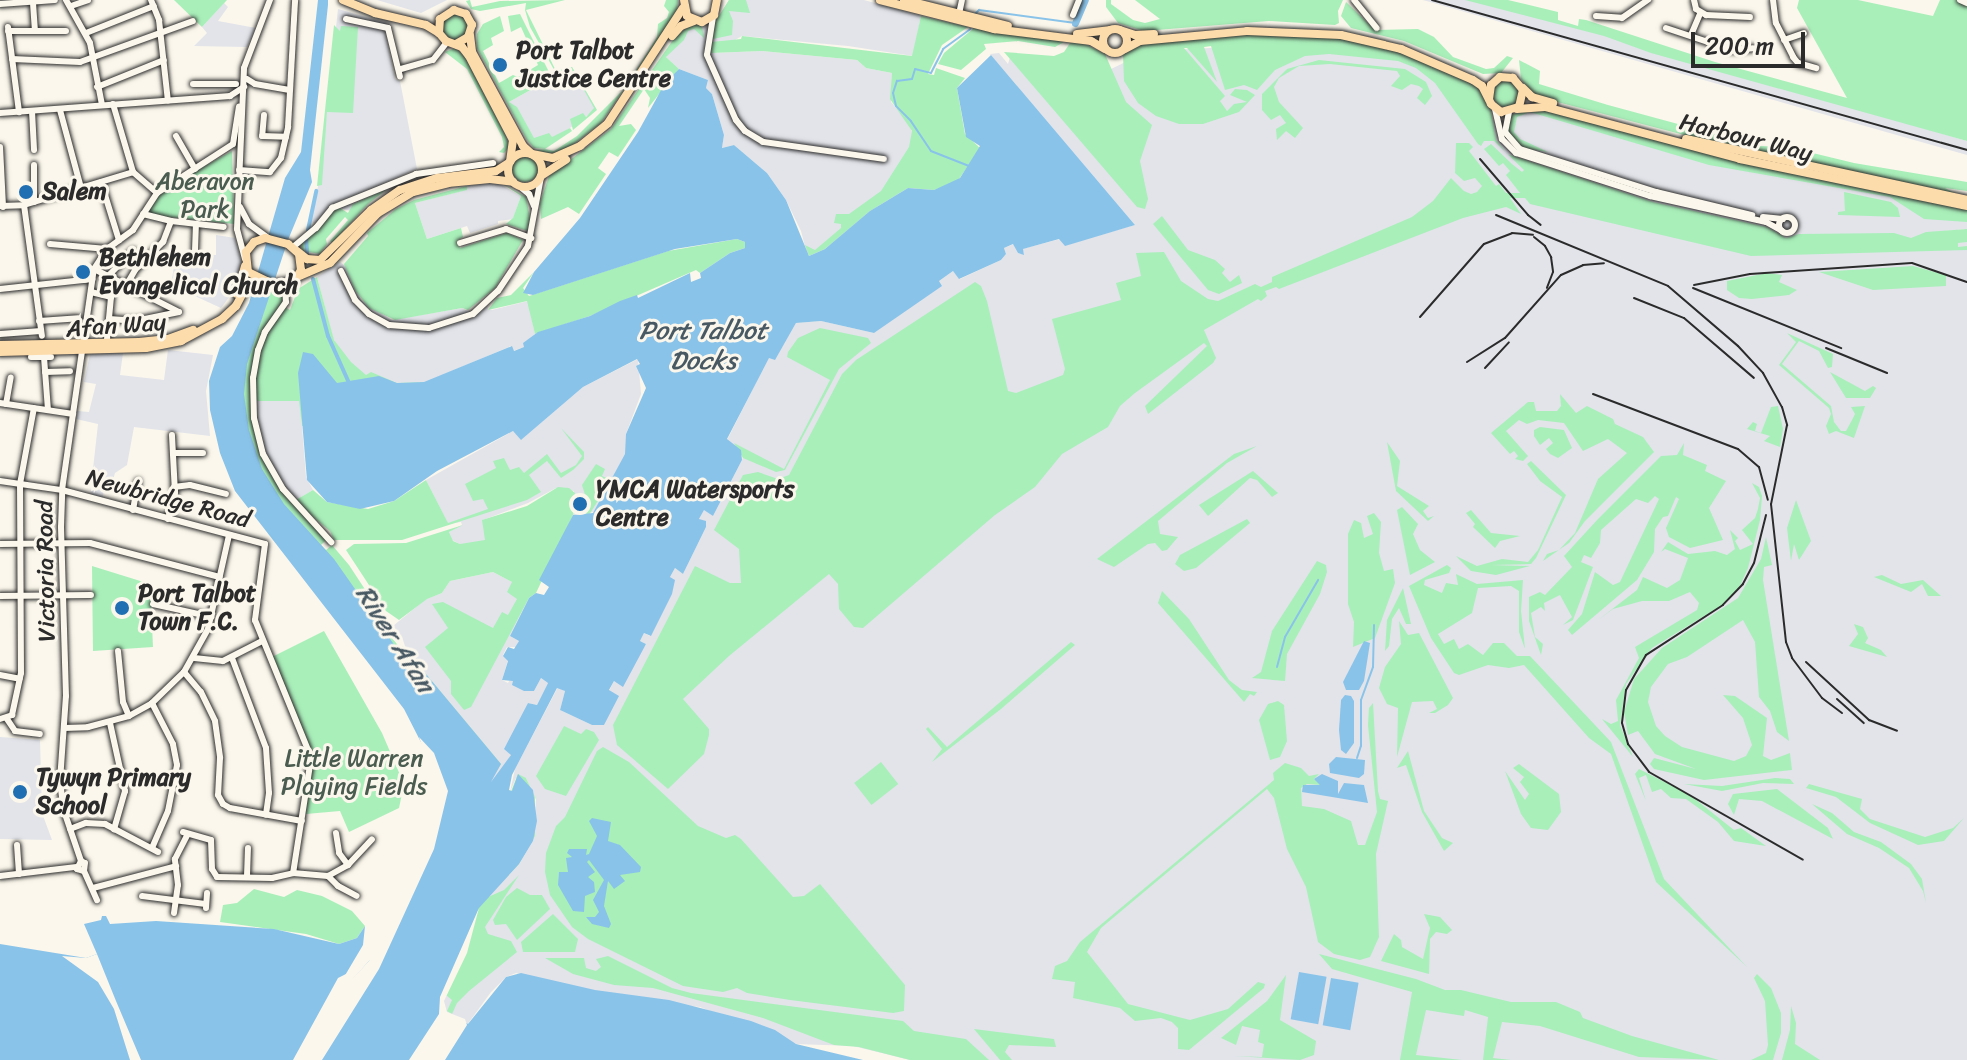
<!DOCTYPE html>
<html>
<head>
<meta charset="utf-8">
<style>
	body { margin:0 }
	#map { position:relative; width:1967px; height:1060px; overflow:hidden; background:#fbf7ec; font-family:Sriracha,sans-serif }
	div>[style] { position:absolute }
	.built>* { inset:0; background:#e2e4ea }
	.green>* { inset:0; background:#a9efba; transform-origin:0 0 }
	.round { border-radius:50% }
	.water>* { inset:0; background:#8ac3e9; transform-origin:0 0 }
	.pier>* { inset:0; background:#fbf7ec }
	.stream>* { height:2px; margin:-1px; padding:0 1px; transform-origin:1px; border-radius:1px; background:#8ac3e9 }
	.canal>* { height:4px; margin:-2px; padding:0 2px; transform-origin:2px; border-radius:2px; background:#8ac3e9 }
	.river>* { height:7px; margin:-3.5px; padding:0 3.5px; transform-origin:3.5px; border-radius:3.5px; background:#8ac3e9 }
	.roads { filter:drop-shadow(0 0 2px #2b2b2b) drop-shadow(0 0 2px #2b2b2b) }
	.minor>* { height:6px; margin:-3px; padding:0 3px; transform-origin:3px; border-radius:3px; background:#fbf7ec }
	.minor>.ring { margin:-3px; padding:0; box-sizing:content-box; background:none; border:6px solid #fbf7ec; border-radius:50% }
	.major>* { height:8px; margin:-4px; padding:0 4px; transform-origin:4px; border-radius:4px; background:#fddcac }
	.major>.ring { margin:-4px; padding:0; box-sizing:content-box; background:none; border:8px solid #fddcac; border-radius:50% }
	.rail>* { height:2px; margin:-1px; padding:0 1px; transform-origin:1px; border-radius:1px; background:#2b2b2b }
	.dots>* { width:22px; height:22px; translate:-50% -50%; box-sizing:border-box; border:4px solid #fbf7ec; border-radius:50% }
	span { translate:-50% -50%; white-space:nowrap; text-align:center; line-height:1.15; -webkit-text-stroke:6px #fbf7ec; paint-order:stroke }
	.poi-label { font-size:24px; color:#2b2b2b; font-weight:700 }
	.left { translate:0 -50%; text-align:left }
	.street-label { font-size:24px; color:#2b2b2b }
	.park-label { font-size:24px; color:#4a5c4f }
	.water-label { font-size:26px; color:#485964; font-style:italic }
	.scale { position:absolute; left:1691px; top:32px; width:114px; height:36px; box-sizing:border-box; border:4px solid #2b2b2b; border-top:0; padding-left:10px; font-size:24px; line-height:28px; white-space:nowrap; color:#2b2b2b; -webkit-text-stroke:6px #fbf7ec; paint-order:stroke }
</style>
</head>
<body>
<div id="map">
	<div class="built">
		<div style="clip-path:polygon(377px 0,447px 0,421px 13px)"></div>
		<div style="clip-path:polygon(729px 0,864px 0,921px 16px,913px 56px,848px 46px,742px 36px,712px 53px,762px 51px,857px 60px,866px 68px,892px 73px,891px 102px,907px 120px,915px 139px,879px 205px,834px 243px,807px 254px,801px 231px,786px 200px,767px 173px,734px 145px,722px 148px,724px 135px,712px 94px,706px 88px,708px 80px,679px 69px,666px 57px,675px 37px,699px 25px,712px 29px)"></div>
		<div style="clip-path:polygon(1423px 0,1483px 0,1556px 20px,1967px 141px,1967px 155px)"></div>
		<div style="clip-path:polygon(224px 3px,228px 7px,218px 21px,256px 28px,247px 47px,194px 46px,207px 33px,202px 27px)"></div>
		<div style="clip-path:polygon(338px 9px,387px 23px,385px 30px,395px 79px,400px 81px,417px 169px,382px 184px,380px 192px,353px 204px,351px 211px,339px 208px,320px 225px,311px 222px,320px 176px)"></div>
		<div style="clip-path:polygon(1291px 44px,1376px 54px,1437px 72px,1488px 120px,1508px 120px,1523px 109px,1887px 192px,1967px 217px,1967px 229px,1924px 233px,1967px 236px,1967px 1060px,910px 1060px,853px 1046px,796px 1044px,700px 1007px,608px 997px,516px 973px,506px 977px,491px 992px,467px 1025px,442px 1011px,440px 1001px,485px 901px,519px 864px,533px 841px,536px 800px,526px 778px,516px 778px,510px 792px,515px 769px,558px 687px,565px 691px,560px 710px,592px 725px,604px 725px,615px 694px,609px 691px,614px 681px,619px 683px,646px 644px,640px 641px,644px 633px,650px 636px,672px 591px,674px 580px,670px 577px,675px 568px,683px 574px,706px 527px,699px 519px,704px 509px,713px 516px,742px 460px,743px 456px,727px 440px,769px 357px,775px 359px,796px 323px,821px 321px,874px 333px,941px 285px,939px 281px,953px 271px,960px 279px,1001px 260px,1006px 254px,1004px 248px,1014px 244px,1018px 253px,1024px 254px,1022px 249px,1060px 239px,1065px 245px,1135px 225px,990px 54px,999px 53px,1008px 64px,1011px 54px,1107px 71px,1148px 51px)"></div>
		<div style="clip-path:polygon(572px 67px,596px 109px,556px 138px,529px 139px,509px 102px)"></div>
		<div style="clip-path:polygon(496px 182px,521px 196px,513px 219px,498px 221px,498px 224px,470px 233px,467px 226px,427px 239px,415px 203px,466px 190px,467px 186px)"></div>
		<div style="clip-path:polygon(216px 235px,235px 238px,242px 264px,235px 289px,221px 308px,171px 285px,176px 254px,216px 255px)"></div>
		<div style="clip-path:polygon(340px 262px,348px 268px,361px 300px,392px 320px,462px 308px,474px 314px,487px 303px,488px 310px,492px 310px,528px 301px,535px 334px,524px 347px,513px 351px,511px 346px,426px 382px,397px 383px,379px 376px,357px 381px,333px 338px,317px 277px)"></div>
		<div style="clip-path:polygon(168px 350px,213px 355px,206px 391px,210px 436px,134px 427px,127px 465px,115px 473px,113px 480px,104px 480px,103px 498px,90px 496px,98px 424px,76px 419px,77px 411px,89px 412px,96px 384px,84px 382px,90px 354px,123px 353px,120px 375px,164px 380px)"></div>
		<div style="clip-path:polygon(638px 359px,641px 394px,626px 434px,626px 453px,594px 512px,573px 515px,574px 491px,556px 488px,528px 503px,483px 520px,489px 559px,452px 540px,449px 532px,462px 525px,461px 522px,448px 524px,426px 480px,513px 431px,522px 439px,583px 387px)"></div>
		<div style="clip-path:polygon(252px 401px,300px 401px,306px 477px,313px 490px,294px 501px,266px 453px)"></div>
		<div style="clip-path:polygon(493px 572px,531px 592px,510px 636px,519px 641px,516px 647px,507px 647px,503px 655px,508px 660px,502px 680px,508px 683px,510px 679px,534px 691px,541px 678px,548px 683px,537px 705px,528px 703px,511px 755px,493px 782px,490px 780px,498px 769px,477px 736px,418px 665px,420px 671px,414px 673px,402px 637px,393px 626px,426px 599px,442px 593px,450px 581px)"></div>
		<div style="clip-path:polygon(0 737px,40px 740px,42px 813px,52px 840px,0 839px)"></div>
	</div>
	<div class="green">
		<div style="clip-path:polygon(174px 0,227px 0,202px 27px)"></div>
		<div style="clip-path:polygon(470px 0,472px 7px,500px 1px,565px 0,526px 10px,556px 71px,572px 67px,597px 110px,573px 130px,570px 119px,583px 113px,586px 117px,594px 108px,575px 74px,557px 75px,530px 27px,525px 10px,526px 3px,480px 11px,471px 9px,466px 1px)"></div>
		<div style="clip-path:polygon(666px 0,678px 0,677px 11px,601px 123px,566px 150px,550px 154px,536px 150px,545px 149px,534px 148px,527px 140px,477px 48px,477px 34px,483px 24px,500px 16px,504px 31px,491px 38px,493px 45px,483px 51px,499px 83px,513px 75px,518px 77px,538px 65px,521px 27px,511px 32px,508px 16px,520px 14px,552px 78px,509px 102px,517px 107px,534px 138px,549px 133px,552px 137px,570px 128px,572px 131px,545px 149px,554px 151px,577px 136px,624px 89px,657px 37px,658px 24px,667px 18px,669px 12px,664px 6px)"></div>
		<div style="clip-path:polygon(729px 0,746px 0,750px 13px,729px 11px,733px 21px,732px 35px,713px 39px,715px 22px)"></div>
		<div style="clip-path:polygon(1106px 0,1111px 0,1111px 4px,1133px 20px,1145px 23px,1160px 19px,1135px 0,1343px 0,1338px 11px,1339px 23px,1335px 25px,1269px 21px,1144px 31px,1118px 23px,1106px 7px)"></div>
		<div style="clip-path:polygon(1465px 0,1508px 0,1558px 12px,1558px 20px,1578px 26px,1579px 19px,1586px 20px,1715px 62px,1847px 98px,1797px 8px,1799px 0,1858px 0,1933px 16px,1940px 0,1959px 0,1967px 4px,1967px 141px,1651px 53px,1604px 36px)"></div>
		<div style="clip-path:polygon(1346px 2px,1375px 30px,1418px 29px,1434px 37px,1453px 57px,1486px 69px,1494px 68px,1507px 56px,1513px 58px,1501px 73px,1483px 74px,1404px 41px,1351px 28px,1341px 16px)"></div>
		<div class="round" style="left:442px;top:14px;width:26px;height:26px"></div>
		<div style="clip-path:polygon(921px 16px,968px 27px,942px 45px,928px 74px,934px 75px,936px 68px,965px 78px,957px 88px,965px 134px,980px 148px,957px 182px,934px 190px,908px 188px,870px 211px,825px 249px,809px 256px,805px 245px,815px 250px,841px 228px,841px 224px,834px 223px,836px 214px,849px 214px,881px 191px,909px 147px,912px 131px,890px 99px,892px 73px,866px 68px,857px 60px,762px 51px,711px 53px,711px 42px,741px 39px,742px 36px,912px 56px)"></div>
		<div style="clip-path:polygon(692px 24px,702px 26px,704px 38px,694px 29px,688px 31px,684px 40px,666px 57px,679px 69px,648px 108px,650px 98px,644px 89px,619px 126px,631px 124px,636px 130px,618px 157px,609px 152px,598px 168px,606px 174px,579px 214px,568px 207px,541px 219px,540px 203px,549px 176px,611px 129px,675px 37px)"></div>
		<div style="clip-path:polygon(334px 25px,340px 31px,341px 26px,358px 27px,353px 113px,327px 112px,322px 185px,317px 186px)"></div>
		<div style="clip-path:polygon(975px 27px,1064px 42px,1055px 47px,1018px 41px,984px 44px,986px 49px,961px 70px,938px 64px,944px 53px)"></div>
		<div style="clip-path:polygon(1263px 33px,1334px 37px,1394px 50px,1480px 87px,1491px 111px,1496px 140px,1507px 154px,1653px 202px,1767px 227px,1786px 238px,1799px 234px,1894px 233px,1911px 238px,1926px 232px,1967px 229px,1967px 242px,1958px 243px,1958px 247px,1967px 246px,1967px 250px,1751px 256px,1530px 204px,1525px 198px,1510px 198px,1521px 214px,1506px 207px,1463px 218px,1279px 289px,1276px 287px,1265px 291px,1267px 296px,1261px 301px,1258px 299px,1204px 330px,1216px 358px,1213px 363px,1148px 414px,1145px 406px,1207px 346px,1204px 343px,1135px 393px,1120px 406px,1108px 427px,1062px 454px,1035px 487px,995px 515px,863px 628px,854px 627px,839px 609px,838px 584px,829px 574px,729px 656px,683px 699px,709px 729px,709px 735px,704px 754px,668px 789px,617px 745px,613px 725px,695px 566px,730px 583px,741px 583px,739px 549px,714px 530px,743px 475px,758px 472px,778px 479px,789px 475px,842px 374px,856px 360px,975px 282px,981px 286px,987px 301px,1008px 391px,1016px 393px,1063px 375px,1065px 369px,1052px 319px,1121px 300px,1116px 283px,1141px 276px,1136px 253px,1164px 252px,1181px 281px,1208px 299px,1218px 301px,1255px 284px,1261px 287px,1272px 282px,1272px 277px,1412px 217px,1433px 201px,1451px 178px,1464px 191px,1471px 194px,1477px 192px,1482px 186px,1475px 178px,1464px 181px,1455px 173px,1456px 143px,1469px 143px,1473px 147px,1469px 151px,1496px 186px,1499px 184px,1506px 193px,1520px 193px,1506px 175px,1510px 171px,1503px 163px,1499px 166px,1484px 149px,1491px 144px,1512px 164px,1522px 172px,1524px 170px,1494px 141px,1484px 141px,1481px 146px,1478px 144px,1435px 83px,1416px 68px,1398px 61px,1329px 54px,1305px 56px,1275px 70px,1257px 90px,1244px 85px,1225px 90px,1211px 46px,1204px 47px,1217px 82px,1187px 48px,1184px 48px,1225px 96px,1220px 101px,1227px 111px,1234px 104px,1247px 102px,1230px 95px,1235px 89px,1247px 90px,1255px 95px,1239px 112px,1203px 124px,1179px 124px,1156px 116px,1138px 103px,1124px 81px,1123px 55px,1138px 44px)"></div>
		<div style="clip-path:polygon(1081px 42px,1105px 54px,1126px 102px,1152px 125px,1140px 161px,1148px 199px,1145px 209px,1137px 207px,1004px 52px,1054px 56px,1064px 52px,1070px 43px)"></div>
		<div style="clip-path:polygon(455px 48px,464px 55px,506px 136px,509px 147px,504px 153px,499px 152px,504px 147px,502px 137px,467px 69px,445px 52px)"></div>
		<div style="clip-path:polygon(1319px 60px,1405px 69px,1426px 82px,1432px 96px,1425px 105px,1417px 98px,1423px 89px,1419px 86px,1411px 84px,1402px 90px,1391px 86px,1400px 76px,1397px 71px,1330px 64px,1299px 66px,1279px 78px,1274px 87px,1279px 102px,1303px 128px,1295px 138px,1286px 131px,1277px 140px,1276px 129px,1286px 123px,1280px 115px,1271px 120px,1262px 110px,1262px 94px,1287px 69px)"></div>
		<div style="clip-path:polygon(1519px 60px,1540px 71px,1539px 84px,1608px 105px,1759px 146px,1788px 147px,1854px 163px,1967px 182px,1967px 191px,1945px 188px,1958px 195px,1769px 157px,1542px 98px,1530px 91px,1521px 79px)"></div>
		<div class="round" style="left:1493px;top:81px;width:26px;height:26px"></div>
		<div style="clip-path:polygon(1536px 108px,1967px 209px,1967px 222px,1924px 219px,1890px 197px,1709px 165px,1530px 112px,1517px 117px,1514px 132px,1520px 139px,1548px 152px,1522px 148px,1507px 130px,1510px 115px)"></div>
		<div style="clip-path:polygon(232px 151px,234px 224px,150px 215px,147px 210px,166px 187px,177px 186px,180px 180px)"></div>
		<div class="round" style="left:512px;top:156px;width:26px;height:26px"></div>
		<div style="clip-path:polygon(503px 184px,526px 197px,530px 218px,528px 231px,506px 224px,513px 218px,521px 196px)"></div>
		<div style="clip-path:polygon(467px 186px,467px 190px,415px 203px,427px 239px,461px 228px,463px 237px,457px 241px,460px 248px,507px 233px,523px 240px,495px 288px,468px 310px,462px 308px,395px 320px,369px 308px,355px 290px,344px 264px,368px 236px,367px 233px,396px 209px,414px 200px)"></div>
		<div style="clip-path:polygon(387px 189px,368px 204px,332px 243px,330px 241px,348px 220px,345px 217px,326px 239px,327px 244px,320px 254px,303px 251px,300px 242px,329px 213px,340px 208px,348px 213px,353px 204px)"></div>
		<div style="clip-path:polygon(1844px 192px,1891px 202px,1898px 208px,1900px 217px,1838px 215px,1838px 212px,1845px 211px)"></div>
		<div style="clip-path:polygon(1162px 216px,1188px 250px,1215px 260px,1225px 269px,1222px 273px,1230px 282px,1239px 275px,1242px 283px,1219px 294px,1208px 290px,1153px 224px)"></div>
		<div style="clip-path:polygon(737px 239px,745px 242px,745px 248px,730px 253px,700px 273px,696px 270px,590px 316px,535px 334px,527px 301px,488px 310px,497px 298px,511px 295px,534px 272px,523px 288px,529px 296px,668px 251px)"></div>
		<div style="clip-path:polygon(1913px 266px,1946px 275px,1946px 286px,1873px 290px,1819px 272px)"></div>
		<div style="clip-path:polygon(1767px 273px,1782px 275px,1779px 282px,1797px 290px,1789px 295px,1752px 299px,1739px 298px,1727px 290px,1727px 281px)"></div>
		<div style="clip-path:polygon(317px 277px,334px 340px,351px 362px,366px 375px,371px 372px,397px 383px,426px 382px,302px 426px,299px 401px,252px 401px,262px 450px,289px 499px,326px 540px,321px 545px,326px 550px,332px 545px,349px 565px,370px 597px,366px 601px,371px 611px,400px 648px,403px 646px,414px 673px,419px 671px,416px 662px,501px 764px,490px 781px,280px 530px,231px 384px,252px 348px,271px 289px,283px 297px,282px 305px,290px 310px,298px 289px)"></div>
		<div style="clip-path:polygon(820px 328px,868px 338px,871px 343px,839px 369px,785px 470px,776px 472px,743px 458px,734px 443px,784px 469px,830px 380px,787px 357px,788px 352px,798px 338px)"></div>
		<div style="clip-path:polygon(1787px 333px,1833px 354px,1832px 367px,1828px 368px,1819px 351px,1799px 341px,1782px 364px,1831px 406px,1834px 422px,1841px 431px,1846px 431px,1852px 420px,1855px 414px,1851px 407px,1865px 406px,1854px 438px,1836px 431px,1829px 434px,1826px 426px,1831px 414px,1829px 408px,1779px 365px,1796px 342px)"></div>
		<div style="clip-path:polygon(1830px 372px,1865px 391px,1873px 386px,1876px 388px,1870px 398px,1846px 398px)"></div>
		<div style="clip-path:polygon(1560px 394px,1576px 413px,1587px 406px,1613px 419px,1615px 424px,1643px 437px,1654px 452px,1585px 521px,1569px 543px,1543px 561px,1547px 554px,1559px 550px,1575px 533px,1598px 479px,1627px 453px,1608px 439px,1583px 451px,1564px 423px,1538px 420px,1527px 424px,1519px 420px,1506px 431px,1528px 456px,1523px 461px,1515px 459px,1518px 456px,1514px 451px,1510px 454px,1491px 433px,1528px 402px,1534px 402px,1536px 411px,1557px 411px,1561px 406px)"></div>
		<div style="clip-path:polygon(1778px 406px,1783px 429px,1780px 447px,1764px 441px,1770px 436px,1747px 429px,1753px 422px,1757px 424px,1755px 431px,1761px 433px,1771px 407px)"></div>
		<div style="clip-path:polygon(1540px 427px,1564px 430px,1572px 448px,1558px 458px,1550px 454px,1546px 449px,1553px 443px,1549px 438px,1540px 445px,1534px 436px,1534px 430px)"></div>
		<div style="clip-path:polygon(561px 428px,584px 452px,584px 459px,573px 470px,561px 478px,547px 461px,529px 475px,541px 492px,527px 500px,402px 540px,334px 540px,330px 531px,294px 501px,313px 490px,327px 502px,368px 509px,394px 501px,426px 480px,448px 523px,488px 509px,483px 499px,473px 501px,465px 484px,496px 468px,493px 461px,504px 458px,510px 470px,519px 467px,524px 473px,547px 454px,561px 473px,576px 465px,582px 456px)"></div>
		<div style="clip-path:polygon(1387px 442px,1400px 461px,1397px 486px,1429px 506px,1423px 511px,1428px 518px,1434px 516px,1428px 521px,1396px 491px)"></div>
		<div style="clip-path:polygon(1684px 443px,1683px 455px,1707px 465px,1705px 471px,1726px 481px,1709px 508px,1723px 540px,1690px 548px,1669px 537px,1666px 528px,1679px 499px,1676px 497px,1668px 516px,1663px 517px,1655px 529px,1654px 552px,1637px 580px,1572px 635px,1568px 630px,1582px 614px,1595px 572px,1613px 585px,1620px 582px,1659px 499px,1655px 496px,1648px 503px,1636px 499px,1601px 530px,1600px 543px,1591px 558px,1584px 555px,1581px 562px,1593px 567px,1573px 620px,1563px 625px,1572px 617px,1560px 595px,1544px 603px,1545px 611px,1541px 607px,1531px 613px,1535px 637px,1543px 644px,1541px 655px,1529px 621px,1529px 597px,1540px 592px,1545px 595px,1572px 567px,1564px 556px,1598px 519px,1661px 456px,1677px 455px)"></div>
		<div style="clip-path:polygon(1257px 446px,1227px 463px,1158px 521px,1160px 534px,1178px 537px,1167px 550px,1162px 551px,1155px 543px,1148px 544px,1114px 567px,1097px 559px,1234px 454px)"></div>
		<div style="clip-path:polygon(1531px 461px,1566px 495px,1536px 558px,1531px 564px,1491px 565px,1530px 566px,1496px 575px,1471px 571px,1456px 556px,1477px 566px,1502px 559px,1528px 562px,1538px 550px,1562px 497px,1540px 481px,1527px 464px)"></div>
		<div style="clip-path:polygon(596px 464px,605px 469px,602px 476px,611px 480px,589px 515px,583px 512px,586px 498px,582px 485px)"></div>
		<div style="clip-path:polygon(1253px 471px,1278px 493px,1272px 497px,1257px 480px,1250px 478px,1208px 516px,1199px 505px)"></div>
		<div style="clip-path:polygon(1752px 483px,1759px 487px,1762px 496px,1760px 520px,1748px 568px,1739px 588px,1722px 605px,1652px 648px,1626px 684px,1620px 725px,1633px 757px,1602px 719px,1611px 724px,1618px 721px,1616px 700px,1639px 658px,1635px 647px,1697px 610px,1699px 603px,1690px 592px,1669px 601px,1642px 601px,1613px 609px,1598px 620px,1637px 590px,1643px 577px,1667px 588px,1680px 580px,1688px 558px,1665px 549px,1661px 552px,1668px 542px,1688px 554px,1715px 551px,1727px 555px,1735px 549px,1730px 530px,1738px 538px,1735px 541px,1740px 550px,1753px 544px,1742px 530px,1755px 518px,1758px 509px,1760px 498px)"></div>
		<div style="clip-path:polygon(558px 487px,569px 488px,575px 493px,573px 515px,536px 593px,529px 598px,471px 707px,464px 710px,451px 694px,451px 681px,425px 647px,448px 628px,432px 604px,443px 602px,493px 628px,502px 612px,508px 615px,517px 599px,507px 592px,512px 582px,493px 572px,450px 581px,442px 593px,427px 599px,399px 620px,386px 611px,346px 550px,354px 544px,406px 543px,463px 525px,449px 532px,453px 541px,460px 544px,485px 540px,482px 520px,527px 506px)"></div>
		<div style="clip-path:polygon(1796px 500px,1811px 541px,1799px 560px,1794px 544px,1791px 561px,1787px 528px)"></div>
		<div style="clip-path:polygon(1402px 507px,1418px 524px,1413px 534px,1420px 550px,1435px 562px,1410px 575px,1397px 510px)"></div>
		<div style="clip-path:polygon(1471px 510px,1491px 533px,1520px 536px,1500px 541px,1495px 548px,1473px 527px,1475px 524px,1466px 513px)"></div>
		<div style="clip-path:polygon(1374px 513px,1381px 522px,1379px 553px,1384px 571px,1393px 569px,1395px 583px,1375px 638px,1353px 647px,1354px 622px,1348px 604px,1348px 534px,1354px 520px,1361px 523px,1364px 538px,1373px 534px,1367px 516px)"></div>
		<div style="clip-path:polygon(1247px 519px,1250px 523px,1196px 568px,1184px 571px,1175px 564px,1180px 555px)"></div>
		<div style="clip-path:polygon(1766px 537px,1772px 565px,1764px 567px,1763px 580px,1789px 741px,1777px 732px,1770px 711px,1759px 697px,1755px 642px,1743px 620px,1687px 657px,1668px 664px,1651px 687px,1648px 702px,1656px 726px,1665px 736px,1682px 747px,1734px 761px,1746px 756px,1752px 745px,1743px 718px,1723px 695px,1735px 696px,1767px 718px,1763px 756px,1771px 760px,1790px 753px,1792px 770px,1704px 780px,1654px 769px,1650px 764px,1654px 758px,1696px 769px,1655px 754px,1638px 731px,1628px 735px,1624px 712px,1634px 679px,1662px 648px,1738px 598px,1761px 559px)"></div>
		<div style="clip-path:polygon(1317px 561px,1326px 565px,1327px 572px,1320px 594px,1287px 654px,1285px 681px,1252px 678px,1261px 672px,1272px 631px)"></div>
		<div style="clip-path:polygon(1447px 565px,1451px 568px,1449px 573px,1425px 580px,1424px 585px,1442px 593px,1446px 583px,1458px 585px,1456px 574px,1477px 584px,1523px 580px,1521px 611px,1525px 649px,1519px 632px,1519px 591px,1511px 586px,1478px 588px,1472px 613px,1438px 634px,1444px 644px,1454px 639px,1459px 649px,1468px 644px,1483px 655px,1493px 643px,1504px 643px,1517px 656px,1530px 656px,1611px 742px,1664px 879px,1747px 967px,1656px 882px,1611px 754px,1589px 738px,1524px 665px,1509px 668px,1488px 665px,1459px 675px,1454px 673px,1431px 638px,1409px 586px)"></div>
		<div style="clip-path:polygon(92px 566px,150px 584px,153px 647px,93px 651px)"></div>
		<div style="clip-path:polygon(1882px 575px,1901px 584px,1923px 580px,1941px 596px,1928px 596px,1922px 584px,1911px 592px,1874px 577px)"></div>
		<div style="clip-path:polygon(1403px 588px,1411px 624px,1406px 624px,1399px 608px,1392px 619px,1389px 646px,1385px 651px,1387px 620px)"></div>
		<div style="clip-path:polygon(1162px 591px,1189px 619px,1229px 680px,1242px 690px,1257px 692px,1254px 696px,1250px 694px,1244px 702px,1158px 603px)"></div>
		<div style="clip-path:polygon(1399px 621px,1408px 635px,1419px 633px,1453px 698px,1448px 705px,1435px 713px,1429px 713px,1437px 709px,1433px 701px,1412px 702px,1397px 757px,1398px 708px,1387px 704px,1379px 688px,1385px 667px,1401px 644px)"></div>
		<div style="clip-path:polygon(1854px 624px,1863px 627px,1868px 638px,1865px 643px,1881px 650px,1887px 657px,1849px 646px,1858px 634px)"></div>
		<div style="clip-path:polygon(324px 631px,382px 733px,404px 784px,399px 808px,349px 832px,340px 811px,306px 814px,312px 754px,272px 657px)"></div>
		<div style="clip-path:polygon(1071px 642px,1075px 645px,1001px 709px,932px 762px,942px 749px,926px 729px,928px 727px,947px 747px)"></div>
		<div style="clip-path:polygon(1278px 701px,1284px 705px,1287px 741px,1280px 757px,1270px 760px,1259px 720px,1268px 704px)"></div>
		<div style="clip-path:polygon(1373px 703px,1378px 791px,1380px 799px,1388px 801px,1376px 854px,1379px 937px,1370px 957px,1360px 960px,1334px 954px,1318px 942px,1306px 887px,1287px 849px,1274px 798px,1267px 789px,1101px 928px,1087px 952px,1128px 1004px,1190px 1020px,1228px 1009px,1258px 982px,1265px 984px,1264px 988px,1189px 1050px,1178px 1049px,1178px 1028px,1172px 1022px,1161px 1018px,1135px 1021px,1120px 1008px,1073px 998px,1075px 982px,1052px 979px,1055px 966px,1067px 961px,1080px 942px,1274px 780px,1273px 773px,1285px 763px,1301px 768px,1309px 776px,1319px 774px,1314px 779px,1321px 785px,1307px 784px,1301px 788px,1302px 806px,1324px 809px,1351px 821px,1358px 845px,1365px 845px,1377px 812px,1368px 725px,1369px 708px)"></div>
		<div style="clip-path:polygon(564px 726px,581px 734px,586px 729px,594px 732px,599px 740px,566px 796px,545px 789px,536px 776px)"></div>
		<div style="clip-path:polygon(603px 747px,629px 762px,698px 826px,726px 838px,735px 835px,741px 839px,793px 897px,804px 896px,820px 884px,905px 985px,904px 1011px,893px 1013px,790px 1000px,747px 993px,737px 988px,723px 992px,683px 986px,588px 939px,572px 927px,550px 895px,545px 872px,546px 853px,556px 826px,565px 817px,597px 751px)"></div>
		<div style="clip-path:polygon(1408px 751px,1424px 811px,1442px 838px,1453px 843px,1444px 851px,1422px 812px,1406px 765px,1397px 768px)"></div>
		<div style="left:881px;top:762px;width:28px;height:34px;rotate:52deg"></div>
		<div style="clip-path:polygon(1519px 764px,1559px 794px,1561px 812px,1548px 830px,1531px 828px,1521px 814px,1505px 771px,1525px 800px,1529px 794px,1520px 782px,1524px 777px,1513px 768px)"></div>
		<div style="clip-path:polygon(1639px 769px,1690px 795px,1734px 830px,1741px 828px,1766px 846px,1734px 841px,1718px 822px,1686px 799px,1671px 798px,1661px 789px,1652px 792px,1646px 775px,1639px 778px,1646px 801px,1635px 774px)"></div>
		<div style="clip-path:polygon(518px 774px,526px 778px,535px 797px,535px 836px,519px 864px,488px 897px,504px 890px,519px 875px,485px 927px,488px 934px,511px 941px,517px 952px,469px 991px,457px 1003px,452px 1014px,447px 1011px,452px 1000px,446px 995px,449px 988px,403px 1060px)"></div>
		<div style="clip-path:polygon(1775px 778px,1790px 779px,1794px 784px,1763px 783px,1722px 791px,1684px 784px,1722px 786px)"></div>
		<div style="clip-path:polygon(1809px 784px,1862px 799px,1860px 809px,1870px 819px,1925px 837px,1953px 828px,1964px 818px,1944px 841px,1918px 845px,1870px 823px,1836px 797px,1806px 788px)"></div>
		<div style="clip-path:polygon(1777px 789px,1828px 828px,1833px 839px,1762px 801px,1739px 799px,1734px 815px,1728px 804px,1733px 794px)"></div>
		<div style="clip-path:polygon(1812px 804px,1832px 813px,1854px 832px,1881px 842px,1911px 864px,1922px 879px,1926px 903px,1923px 891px,1909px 868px,1879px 848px,1847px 834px)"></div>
		<div style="clip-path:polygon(517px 888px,530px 895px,542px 895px,550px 909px,517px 940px,506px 924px,495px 925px,493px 920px,506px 897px)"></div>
		<div style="clip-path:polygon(254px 889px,284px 897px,297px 890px,322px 896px,352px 911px,365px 926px,357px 938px,339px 944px,306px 934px,220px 922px,223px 905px,237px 903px)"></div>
		<div style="clip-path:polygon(553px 914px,578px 939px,575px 952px,523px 952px,521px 942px)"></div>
		<div style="clip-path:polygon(1424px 914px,1440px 917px,1452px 930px,1447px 934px,1436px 932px,1430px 939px,1429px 974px,1381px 961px,1394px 934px,1401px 940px,1402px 947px,1423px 959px,1430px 928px)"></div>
		<div style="clip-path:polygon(1319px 954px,1416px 979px,1445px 990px,1461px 990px,1511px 1002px,1556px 1002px,1580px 1012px,1583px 1018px,1632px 1036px,1719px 1060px,1639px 1057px,1540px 1026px,1502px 1022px,1493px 1058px,1511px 1060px,1483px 1060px,1488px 1017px,1465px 1010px,1464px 1016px,1426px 1010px,1416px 1055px,1462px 1060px,1400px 1060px,1412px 992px,1332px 969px)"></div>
		<div style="clip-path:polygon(608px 956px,672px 988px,691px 993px,903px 1021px,914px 1031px,966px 1039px,989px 1060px,910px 1060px,859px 1047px,834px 1045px,763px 1018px,653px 988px,614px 985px,573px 974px,545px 958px,584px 958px,586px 968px,596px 971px,601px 967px,596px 959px)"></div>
		<div style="clip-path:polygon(1757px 974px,1771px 988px,1781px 1013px,1781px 1033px,1773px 1060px,1751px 1060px,1766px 1053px,1768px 1045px,1765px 1001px,1754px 978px)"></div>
		<div style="clip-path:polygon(1286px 975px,1280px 1020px,1316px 1041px,1314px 1055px,1300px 1060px,1234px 1056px,1262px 1057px,1264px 1044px,1258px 1042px,1260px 1030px,1242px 1026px,1236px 1045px,1221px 1038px,1267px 1001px)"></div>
		<div style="clip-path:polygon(1791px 1006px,1796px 1023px,1795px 1044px,1820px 1060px,1782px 1060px,1790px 1030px)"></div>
		<div style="clip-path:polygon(974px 1029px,1054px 1039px,1056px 1047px,1009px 1045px,1005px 1052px,1012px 1060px,1000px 1060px)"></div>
	</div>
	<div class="water">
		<div style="clip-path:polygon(318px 0,328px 0,328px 5px,310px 170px,312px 182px,288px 240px,247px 364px,244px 394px,249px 430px,262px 469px,284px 504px,334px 559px,414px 673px,419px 671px,416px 662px,501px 764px,491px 782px,511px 755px,504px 749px,528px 703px,537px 705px,548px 683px,541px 678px,534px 691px,524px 691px,512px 685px,513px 681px,502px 680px,508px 661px,503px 656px,508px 647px,514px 649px,519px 641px,510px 636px,529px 598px,536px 593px,544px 595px,549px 587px,539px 580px,573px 515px,593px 513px,625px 454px,626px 434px,646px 388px,636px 366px,640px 364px,637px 359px,583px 387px,521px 440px,513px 431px,437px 471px,394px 501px,360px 509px,327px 502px,307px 480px,298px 373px,303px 352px,313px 354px,337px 383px,379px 376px,397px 383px,424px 382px,512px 346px,514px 351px,524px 347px,523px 343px,538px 332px,590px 316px,620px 301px,637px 295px,638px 298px,690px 273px,691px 282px,701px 278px,700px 273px,730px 253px,745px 248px,745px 242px,737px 239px,675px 249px,533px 295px,523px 293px,534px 272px,580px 218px,638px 132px,665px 83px,679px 69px,708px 80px,706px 88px,712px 94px,724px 135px,722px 148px,734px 145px,767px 173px,786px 200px,809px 256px,825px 249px,870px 211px,908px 188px,934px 190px,960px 178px,980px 146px,966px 137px,957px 88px,991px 55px,1135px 225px,1065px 246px,1059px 239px,1023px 249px,1024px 255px,1018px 253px,1013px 244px,1004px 248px,1006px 254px,1001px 260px,959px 279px,953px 271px,939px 281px,942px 286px,874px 333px,821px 321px,796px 323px,775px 360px,769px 358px,727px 439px,741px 450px,742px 460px,713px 516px,704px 510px,699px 519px,706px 521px,706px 527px,683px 574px,675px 568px,670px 577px,675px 580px,672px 594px,651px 636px,644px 633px,640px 641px,646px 644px,623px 687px,614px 681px,609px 690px,619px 696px,604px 725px,592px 725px,560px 710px,565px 691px,557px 688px,512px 775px,509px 790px,512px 791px,518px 774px,533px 790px,537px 821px,533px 841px,519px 864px,479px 908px,440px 1001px,442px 1011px,468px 1024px,506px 977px,521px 973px,595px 990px,669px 1000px,751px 1021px,775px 1030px,796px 1044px,863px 1060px,0 1060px,0 944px,86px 958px,97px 954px,84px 924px,101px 920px,102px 916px,106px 916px,110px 924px,156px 921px,274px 929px,339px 944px,357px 938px,365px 926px,363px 945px,334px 994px,341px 992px,378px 951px,425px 859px,439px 814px,439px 787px,430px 760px,404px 709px,235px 491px,220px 453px,210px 410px,209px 381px,220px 347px,232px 336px,249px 303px,285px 178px,301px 152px)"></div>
		<div style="clip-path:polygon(1364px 641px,1370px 643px,1364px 681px,1359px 690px,1346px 690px,1343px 682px)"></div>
		<div style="clip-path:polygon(1345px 695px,1351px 696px,1354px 701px,1354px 743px,1346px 754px,1341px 750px,1339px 730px,1341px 700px)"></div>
		<div style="clip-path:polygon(1336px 757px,1365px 760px,1364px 774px,1359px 778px,1330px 773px,1329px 764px)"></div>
		<div style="clip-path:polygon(1322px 774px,1338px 781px,1338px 794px,1344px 783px,1364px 785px,1368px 803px,1302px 792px,1303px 785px,1320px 785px,1314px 779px)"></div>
		<div style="clip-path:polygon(592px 818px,611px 822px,608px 841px,620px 845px,641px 867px,640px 872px,620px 875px,625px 881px,614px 889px,608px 881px,604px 906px,611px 924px,609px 928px,592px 924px,586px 917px,595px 917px,599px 912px,593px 900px,604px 880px,589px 860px,587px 862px,595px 872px,588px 877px,594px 882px,595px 892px,585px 896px,584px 912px,573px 911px,558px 885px,559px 872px,568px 872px,566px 858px,572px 857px,567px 853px,569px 849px,587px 849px,586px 855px,589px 854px,597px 836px,589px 821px)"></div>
		<div style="left:1299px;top:972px;width:28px;height:48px;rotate:10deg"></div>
		<div style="left:1331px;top:978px;width:28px;height:48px;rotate:10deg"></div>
	</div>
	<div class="pier">
		<div style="clip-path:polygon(419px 737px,434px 753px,448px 791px,434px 849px,379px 969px,322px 1060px,293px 1060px,338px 978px,346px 974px,348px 979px,353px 978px,369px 961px,431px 835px,436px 813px,435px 785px)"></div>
		<div style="clip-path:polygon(479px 908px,467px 953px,444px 1001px,447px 1012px,465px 1019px,467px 1025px,445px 1060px,409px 1060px,439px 1014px,440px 997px)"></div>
		<div style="clip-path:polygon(97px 954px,116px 1001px,141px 1060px,130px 1060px,114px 1009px,98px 982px,62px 956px,86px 958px)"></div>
	</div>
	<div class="stream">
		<div style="left:975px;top:14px;width:6px;rotate:-45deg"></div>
		<div style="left:979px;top:10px;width:97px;rotate:7.7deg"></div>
		<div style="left:969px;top:166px;width:41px;rotate:-158.5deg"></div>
		<div style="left:931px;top:151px;width:36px;rotate:-124deg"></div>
		<div style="left:911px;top:121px;width:21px;rotate:-135deg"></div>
		<div style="left:896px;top:106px;width:13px;rotate:-103deg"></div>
		<div style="left:893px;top:93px;width:13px;rotate:-72deg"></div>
		<div style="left:897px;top:81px;width:15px;rotate:-8deg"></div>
		<div style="left:912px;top:79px;width:10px;rotate:-73deg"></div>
		<div style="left:915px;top:69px;width:16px;rotate:14deg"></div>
		<div style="left:931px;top:73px;width:27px;rotate:-63deg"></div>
		<div style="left:943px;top:49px;width:34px;rotate:-36deg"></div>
		<div style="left:1277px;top:667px;width:31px;rotate:-75deg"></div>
		<div style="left:1285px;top:637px;width:66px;rotate:-59.9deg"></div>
		<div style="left:1357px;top:758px;width:13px;rotate:-72deg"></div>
		<div style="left:1361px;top:746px;width:46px;rotate:-90deg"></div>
		<div style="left:1361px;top:700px;width:35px;rotate:-70deg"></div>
		<div style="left:1373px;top:667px;width:42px;rotate:-88.6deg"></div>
	</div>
	<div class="canal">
		<div style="left:308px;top:230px;width:40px;rotate:-78deg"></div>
		<div style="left:306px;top:237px;width:16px;rotate:86deg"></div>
		<div style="left:313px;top:279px;width:59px;rotate:75.3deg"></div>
		<div style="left:328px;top:336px;width:51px;rotate:65.9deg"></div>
	</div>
	<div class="river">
		<div style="left:1075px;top:23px;width:25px;rotate:-67deg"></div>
	</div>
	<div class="roads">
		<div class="minor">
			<div style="left:66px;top:0;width:49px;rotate:60.8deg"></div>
			<div style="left:90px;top:43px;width:63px;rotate:79deg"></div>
			<div style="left:151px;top:0;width:22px;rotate:68deg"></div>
			<div style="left:159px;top:20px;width:81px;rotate:83.7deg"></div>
			<div style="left:1354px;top:0;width:36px;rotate:51deg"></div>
			<div style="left:1694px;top:0;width:9px;rotate:77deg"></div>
			<div style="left:1696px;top:9px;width:12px;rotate:31deg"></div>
			<div style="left:1706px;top:15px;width:44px;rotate:2.6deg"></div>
			<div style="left:1773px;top:0;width:23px;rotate:83deg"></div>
			<div style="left:1776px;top:23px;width:38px;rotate:63deg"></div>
			<div style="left:1793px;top:57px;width:8px;rotate:50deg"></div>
			<div style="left:1798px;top:63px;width:19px;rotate:16deg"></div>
			<div style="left:1960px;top:0;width:8px;rotate:23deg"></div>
			<div style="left:33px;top:3px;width:28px;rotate:86deg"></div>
			<div style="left:0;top:4px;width:55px;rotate:-4.2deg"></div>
			<div style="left:71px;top:6px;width:18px;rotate:-19deg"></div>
			<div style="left:959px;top:14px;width:14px;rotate:-78deg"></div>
			<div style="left:1073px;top:15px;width:16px;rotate:-68deg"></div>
			<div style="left:1596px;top:16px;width:26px;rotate:4deg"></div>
			<div style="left:1622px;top:18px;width:32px;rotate:-35deg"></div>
			<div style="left:713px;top:17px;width:38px;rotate:99deg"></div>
			<div style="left:707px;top:55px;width:71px;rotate:66deg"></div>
			<div style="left:736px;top:120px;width:14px;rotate:51deg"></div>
			<div style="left:745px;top:131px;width:21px;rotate:31deg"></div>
			<div style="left:763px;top:142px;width:122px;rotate:8deg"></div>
			<div style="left:346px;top:19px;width:43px;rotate:12.1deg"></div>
			<div style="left:388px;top:28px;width:50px;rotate:76.2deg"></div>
			<div style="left:8px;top:27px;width:86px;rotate:82.6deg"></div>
			<div style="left:1666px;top:28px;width:70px;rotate:18.4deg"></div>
			<div style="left:1732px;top:50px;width:21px;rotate:-5deg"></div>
			<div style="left:8px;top:31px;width:58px"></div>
			<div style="left:86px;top:33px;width:73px;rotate:-21.7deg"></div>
			<div style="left:1691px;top:35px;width:23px;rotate:-67deg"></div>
			<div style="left:1784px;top:40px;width:21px;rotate:-19deg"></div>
			<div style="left:12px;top:59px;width:68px;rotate:2.5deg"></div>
			<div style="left:80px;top:62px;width:120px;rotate:-19.9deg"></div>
			<div style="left:401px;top:69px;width:33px;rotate:-16deg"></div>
			<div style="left:433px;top:60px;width:23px;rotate:-52deg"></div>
			<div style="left:247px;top:79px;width:9px;rotate:32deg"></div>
			<div style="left:255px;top:84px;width:35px;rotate:10deg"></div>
			<div style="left:193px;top:84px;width:43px"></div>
			<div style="left:97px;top:87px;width:72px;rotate:-21.9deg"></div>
			<div style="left:113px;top:104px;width:71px;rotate:73.6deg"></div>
			<div style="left:1495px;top:109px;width:31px;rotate:77deg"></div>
			<div style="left:1502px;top:139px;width:20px;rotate:45deg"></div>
			<div style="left:1516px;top:153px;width:141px;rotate:17.8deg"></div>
			<div style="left:1650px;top:196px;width:119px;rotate:12.6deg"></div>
			<div style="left:1766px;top:222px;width:18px;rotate:29deg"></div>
			<div style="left:60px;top:110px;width:81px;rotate:74.9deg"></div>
			<div style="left:32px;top:111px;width:39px;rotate:87deg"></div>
			<div style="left:1509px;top:112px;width:20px;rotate:101deg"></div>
			<div style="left:1505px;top:132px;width:23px;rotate:49deg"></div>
			<div style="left:1520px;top:149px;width:143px;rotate:17.5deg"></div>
			<div style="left:1656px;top:192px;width:99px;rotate:13.5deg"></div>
			<div style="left:0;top:113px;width:231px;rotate:-4.2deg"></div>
			<div style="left:230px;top:96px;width:17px;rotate:-33deg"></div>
			<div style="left:264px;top:115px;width:21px;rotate:95deg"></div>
			<div style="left:262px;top:136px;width:24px;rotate:2deg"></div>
			<div style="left:176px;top:136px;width:38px;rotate:60deg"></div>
			<div style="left:0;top:147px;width:60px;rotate:87.1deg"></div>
			<div style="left:239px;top:170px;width:31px;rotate:4deg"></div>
			<div style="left:270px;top:172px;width:18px;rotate:-52deg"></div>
			<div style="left:281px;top:158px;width:32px;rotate:-77deg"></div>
			<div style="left:288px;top:127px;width:127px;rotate:-86.8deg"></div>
			<div style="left:133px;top:172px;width:32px;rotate:41deg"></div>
			<div style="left:101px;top:182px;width:61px;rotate:72.8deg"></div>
			<div style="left:519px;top:186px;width:13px;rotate:39deg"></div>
			<div style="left:529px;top:194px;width:13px;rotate:67deg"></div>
			<div style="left:34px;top:202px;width:37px;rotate:-90deg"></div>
			<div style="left:24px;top:205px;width:132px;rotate:82.2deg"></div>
			<div style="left:0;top:206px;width:24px;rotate:-2deg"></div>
			<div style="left:24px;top:205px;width:114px;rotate:-16.8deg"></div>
			<div style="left:240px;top:207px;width:19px;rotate:62deg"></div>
			<div style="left:249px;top:224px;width:24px;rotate:36deg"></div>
			<div style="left:143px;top:214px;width:29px;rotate:14deg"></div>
			<div style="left:171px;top:221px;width:53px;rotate:6.5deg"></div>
			<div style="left:1763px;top:217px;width:20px;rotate:6deg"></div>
			<div class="ring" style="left:1779px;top:217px;width:10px;height:10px"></div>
			<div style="left:460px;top:243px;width:48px;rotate:-16.9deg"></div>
			<div style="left:506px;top:229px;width:27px;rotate:20deg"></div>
			<div style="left:50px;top:244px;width:57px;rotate:5deg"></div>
			<div style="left:293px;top:247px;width:30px;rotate:-40deg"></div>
			<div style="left:316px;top:228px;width:26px;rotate:-51deg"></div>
			<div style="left:332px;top:208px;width:91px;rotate:-22deg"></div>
			<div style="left:416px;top:174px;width:78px;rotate:-8.1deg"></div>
			<div style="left:195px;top:251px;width:27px;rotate:-88deg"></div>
			<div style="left:245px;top:259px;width:31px;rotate:-105deg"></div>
			<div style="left:237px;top:229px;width:161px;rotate:-87.5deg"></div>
			<div style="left:244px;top:68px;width:73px;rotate:-69.1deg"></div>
			<div style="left:94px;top:269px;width:95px;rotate:26.8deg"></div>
			<div style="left:341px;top:271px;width:32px;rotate:64deg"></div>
			<div style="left:355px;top:300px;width:20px;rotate:45deg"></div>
			<div style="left:369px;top:314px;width:23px;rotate:29deg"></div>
			<div style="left:389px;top:325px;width:40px;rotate:4.3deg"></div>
			<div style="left:429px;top:328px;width:46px;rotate:-17.7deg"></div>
			<div style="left:473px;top:314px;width:34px;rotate:-43deg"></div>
			<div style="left:498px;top:291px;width:54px;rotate:-56.3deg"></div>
			<div style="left:528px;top:246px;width:70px;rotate:-79.3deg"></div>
			<div style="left:109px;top:275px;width:34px;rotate:-45deg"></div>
			<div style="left:127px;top:284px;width:16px;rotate:-60deg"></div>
			<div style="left:135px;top:270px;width:40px;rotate:-45deg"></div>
			<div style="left:163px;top:242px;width:22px;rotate:-69deg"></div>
			<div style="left:285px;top:284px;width:18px;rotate:87deg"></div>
			<div style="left:286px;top:302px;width:37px;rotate:125deg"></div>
			<div style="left:265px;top:332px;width:19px;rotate:111deg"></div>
			<div style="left:258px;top:350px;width:28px;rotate:100deg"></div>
			<div style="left:253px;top:378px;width:40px;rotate:88.6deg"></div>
			<div style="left:254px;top:418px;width:37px;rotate:76deg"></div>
			<div style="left:263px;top:454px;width:40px;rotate:60.3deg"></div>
			<div style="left:283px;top:489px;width:72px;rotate:47.8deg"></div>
			<div style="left:0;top:289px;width:93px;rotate:-6.2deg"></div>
			<div style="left:91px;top:292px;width:21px;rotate:14deg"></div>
			<div style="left:111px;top:297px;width:42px;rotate:95.4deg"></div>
			<div style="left:109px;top:319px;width:26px;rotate:4deg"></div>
			<div style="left:135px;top:321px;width:45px;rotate:-11.6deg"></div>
			<div style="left:39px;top:321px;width:39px;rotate:-4deg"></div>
			<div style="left:0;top:334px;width:41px;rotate:-4.2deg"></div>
			<div style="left:31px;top:357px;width:20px"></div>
			<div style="left:44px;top:357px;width:53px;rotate:85.7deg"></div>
			<div style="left:45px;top:372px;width:25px;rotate:-2deg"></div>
			<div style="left:0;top:403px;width:74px;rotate:8.6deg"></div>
			<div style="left:6px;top:404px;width:27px;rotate:-80deg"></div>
			<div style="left:173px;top:453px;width:30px"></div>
			<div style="left:0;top:481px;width:63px;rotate:8.3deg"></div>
			<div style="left:62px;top:490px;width:210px;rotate:14.9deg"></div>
			<div style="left:265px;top:544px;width:77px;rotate:97.5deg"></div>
			<div style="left:255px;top:620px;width:140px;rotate:67.8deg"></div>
			<div style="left:308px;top:750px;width:15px;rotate:82deg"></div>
			<div style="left:310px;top:765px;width:109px;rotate:98.9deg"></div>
			<div style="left:174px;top:487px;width:16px;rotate:-7deg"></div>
			<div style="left:190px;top:485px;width:37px;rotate:14deg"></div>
			<div style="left:133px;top:510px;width:29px;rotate:-80deg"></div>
			<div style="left:168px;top:519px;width:27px;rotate:-75deg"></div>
			<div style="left:175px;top:493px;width:58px;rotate:-93deg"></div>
			<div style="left:0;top:544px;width:90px;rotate:-0.6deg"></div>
			<div style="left:90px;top:543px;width:134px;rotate:14.7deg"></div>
			<div style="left:0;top:596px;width:91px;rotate:-0.6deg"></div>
			<div style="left:153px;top:604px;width:60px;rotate:12.4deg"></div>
			<div style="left:118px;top:651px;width:51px;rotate:84.4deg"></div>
			<div style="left:123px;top:702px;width:15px;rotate:67deg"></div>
			<div style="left:194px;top:658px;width:29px;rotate:6deg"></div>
			<div style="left:223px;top:661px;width:44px;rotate:-27.1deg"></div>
			<div style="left:232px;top:658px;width:96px;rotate:69.3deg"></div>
			<div style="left:266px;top:748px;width:45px;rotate:86.2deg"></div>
			<div style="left:269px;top:793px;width:22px;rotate:98deg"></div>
			<div style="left:184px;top:672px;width:26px;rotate:50deg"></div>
			<div style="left:201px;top:692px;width:32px;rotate:64deg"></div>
			<div style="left:215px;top:721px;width:37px;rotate:82deg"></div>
			<div style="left:220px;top:758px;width:37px;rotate:93deg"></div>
			<div style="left:218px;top:795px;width:10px;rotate:61deg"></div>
			<div style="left:223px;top:804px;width:8px;rotate:30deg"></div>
			<div style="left:230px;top:808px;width:73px;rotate:10.2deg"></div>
			<div style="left:0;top:675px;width:20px;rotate:11deg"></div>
			<div style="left:0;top:719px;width:13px;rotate:-18deg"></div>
			<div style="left:12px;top:715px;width:43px;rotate:-77.9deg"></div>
			<div style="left:21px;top:673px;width:189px;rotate:-90.3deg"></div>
			<div style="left:20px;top:484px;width:77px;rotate:-79.6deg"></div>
			<div style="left:7px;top:719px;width:14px;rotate:56deg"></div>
			<div style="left:15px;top:731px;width:25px;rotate:7deg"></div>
			<div style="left:110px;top:723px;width:70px;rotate:77.6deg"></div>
			<div style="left:125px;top:791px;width:40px;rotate:106deg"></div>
			<div style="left:64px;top:728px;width:24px;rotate:-2deg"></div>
			<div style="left:88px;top:727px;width:42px;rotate:-15deg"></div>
			<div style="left:129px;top:716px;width:26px;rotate:-29deg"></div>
			<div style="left:152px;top:703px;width:45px;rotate:-44.1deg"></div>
			<div style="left:184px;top:672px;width:49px;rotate:-60.8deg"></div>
			<div style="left:208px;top:629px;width:96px;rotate:-77.4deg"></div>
			<div style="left:70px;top:829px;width:17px;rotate:-21deg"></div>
			<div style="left:86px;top:823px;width:19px;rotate:3deg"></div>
			<div style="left:105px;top:824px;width:60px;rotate:27.8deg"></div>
			<div style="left:183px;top:832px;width:29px;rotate:16deg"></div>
			<div style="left:211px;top:840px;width:29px;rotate:88deg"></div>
			<div style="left:212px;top:869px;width:9px;rotate:58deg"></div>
			<div style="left:217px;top:877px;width:55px;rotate:1deg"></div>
			<div style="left:272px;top:878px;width:22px;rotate:-13deg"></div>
			<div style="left:293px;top:873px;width:35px;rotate:5deg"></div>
			<div style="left:328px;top:876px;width:23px;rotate:-29deg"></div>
			<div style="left:348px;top:865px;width:35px;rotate:-47deg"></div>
			<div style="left:336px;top:833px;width:20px;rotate:81deg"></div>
			<div style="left:339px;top:853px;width:15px;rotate:53deg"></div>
			<div style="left:17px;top:845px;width:29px;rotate:86deg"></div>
			<div style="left:152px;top:848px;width:40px;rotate:-66.6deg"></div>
			<div style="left:168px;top:811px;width:47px;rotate:-78.9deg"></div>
			<div style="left:177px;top:765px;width:21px;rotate:-101deg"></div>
			<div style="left:173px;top:744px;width:46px;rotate:-117.1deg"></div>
			<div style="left:81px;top:861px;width:53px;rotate:-108.8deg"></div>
			<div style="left:64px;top:811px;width:30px;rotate:-98deg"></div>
			<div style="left:60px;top:781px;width:85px;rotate:-86deg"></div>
			<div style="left:66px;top:696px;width:169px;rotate:-91.7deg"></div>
			<div style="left:61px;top:527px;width:37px;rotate:-88deg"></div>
			<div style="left:62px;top:490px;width:223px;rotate:-81.8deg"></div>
			<div style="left:94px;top:269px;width:24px;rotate:-57deg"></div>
			<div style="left:107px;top:249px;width:32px;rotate:-36deg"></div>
			<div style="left:133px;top:230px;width:44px;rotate:-57deg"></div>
			<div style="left:157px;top:193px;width:90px;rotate:-32.8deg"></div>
			<div style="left:233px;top:144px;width:38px;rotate:-81deg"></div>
			<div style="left:84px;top:871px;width:7px;rotate:-164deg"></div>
			<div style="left:77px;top:869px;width:9px;rotate:-63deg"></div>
			<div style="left:81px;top:861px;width:4px;rotate:27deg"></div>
			<div style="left:85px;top:863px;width:8px;rotate:97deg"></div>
			<div style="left:84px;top:871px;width:32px;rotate:66deg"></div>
			<div style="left:0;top:876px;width:77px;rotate:-6.8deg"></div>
			<div style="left:247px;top:876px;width:28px;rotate:-88deg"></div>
			<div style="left:328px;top:876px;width:14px;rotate:45deg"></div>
			<div style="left:338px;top:886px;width:21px;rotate:28deg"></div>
			<div style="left:93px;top:888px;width:86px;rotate:-14.8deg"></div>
			<div style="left:142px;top:896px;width:64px;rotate:7.1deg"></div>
			<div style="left:206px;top:908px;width:15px;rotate:-86deg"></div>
			<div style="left:174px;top:913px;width:28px;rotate:-82deg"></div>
			<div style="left:178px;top:885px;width:26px;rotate:-97deg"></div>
			<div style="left:175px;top:859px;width:28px;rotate:-63deg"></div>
		</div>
		<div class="major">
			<div style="left:343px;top:0;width:35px;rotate:22deg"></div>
			<div style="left:375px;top:13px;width:52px;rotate:13.2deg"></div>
			<div style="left:426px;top:25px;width:15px;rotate:32deg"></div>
			<div style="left:684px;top:0;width:16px;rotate:79deg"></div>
			<div style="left:687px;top:16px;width:16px;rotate:22deg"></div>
			<div style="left:702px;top:22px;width:14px;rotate:-30deg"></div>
			<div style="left:714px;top:15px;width:15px;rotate:-79deg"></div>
			<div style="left:880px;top:0;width:118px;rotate:14.3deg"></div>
			<div style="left:994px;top:29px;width:98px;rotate:7.1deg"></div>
			<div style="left:1091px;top:41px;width:16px;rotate:30deg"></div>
			<div style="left:904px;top:0;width:107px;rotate:14deg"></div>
			<div class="ring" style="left:1103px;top:29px;width:16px;height:16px"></div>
			<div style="left:1120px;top:30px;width:16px;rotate:18deg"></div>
			<div style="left:1135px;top:35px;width:19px;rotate:-3deg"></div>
			<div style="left:1077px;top:34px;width:32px;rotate:-7deg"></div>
			<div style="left:470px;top:35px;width:17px;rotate:83deg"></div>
			<div style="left:472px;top:52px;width:107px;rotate:61.5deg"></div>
			<div style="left:523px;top:146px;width:12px;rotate:42deg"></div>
			<div style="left:532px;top:154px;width:21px;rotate:11deg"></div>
			<div style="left:553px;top:158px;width:30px;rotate:-24deg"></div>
			<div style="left:580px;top:146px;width:36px;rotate:-39deg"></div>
			<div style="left:608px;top:123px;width:137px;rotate:-56.9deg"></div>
			<div style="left:672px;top:36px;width:13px;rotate:-48deg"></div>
			<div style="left:681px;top:26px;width:14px;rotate:-21deg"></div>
			<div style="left:456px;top:44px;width:14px;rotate:-30deg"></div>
			<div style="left:468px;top:37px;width:13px;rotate:-72deg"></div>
			<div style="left:472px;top:25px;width:13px;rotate:-119deg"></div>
			<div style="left:466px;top:14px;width:13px;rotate:-162deg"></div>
			<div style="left:454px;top:10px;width:17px;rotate:147deg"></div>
			<div style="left:440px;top:19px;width:14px;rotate:94deg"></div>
			<div style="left:439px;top:33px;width:11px;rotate:49deg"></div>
			<div style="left:446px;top:41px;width:17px;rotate:21deg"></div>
			<div style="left:462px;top:47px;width:11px;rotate:52deg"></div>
			<div style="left:469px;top:56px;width:95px;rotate:62.4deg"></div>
			<div style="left:513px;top:140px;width:22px;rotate:98deg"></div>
			<div style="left:1125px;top:49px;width:17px;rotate:-28deg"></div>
			<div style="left:1140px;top:41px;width:107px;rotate:-5.3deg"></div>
			<div style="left:1247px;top:31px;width:94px;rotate:2.4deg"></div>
			<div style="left:1341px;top:35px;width:62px;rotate:13.1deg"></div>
			<div style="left:1401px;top:49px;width:78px;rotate:23.3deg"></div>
			<div style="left:1473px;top:80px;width:11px;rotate:34deg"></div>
			<div style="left:1482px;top:86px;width:20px;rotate:63deg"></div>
			<div style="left:1491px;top:104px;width:13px;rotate:39deg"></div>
			<div style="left:1501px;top:112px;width:19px;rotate:-16deg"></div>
			<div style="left:1519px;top:107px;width:17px;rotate:-77deg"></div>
			<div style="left:1523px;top:90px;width:16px;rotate:-130deg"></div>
			<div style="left:1513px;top:78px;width:13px;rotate:-176deg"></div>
			<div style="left:1500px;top:77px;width:12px;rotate:138deg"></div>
			<div style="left:1491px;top:85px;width:14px;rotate:98deg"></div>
			<div style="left:1523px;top:88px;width:13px;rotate:45deg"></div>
			<div style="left:1532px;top:97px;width:22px;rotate:16deg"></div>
			<div style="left:1517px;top:109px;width:28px;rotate:-4deg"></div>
			<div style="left:1545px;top:107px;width:202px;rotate:14.9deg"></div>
			<div style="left:1740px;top:159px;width:232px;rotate:11.7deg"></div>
			<div style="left:1686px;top:139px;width:288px;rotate:12.2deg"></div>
			<div class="ring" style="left:508px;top:153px;width:26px;height:26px"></div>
			<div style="left:541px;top:176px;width:30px;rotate:-33deg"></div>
			<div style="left:265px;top:238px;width:24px;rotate:15deg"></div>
			<div style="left:288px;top:244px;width:15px;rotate:42deg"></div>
			<div style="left:299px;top:254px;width:16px;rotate:83deg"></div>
			<div style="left:301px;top:270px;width:13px;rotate:122deg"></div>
			<div style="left:294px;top:281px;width:21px;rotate:172deg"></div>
			<div style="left:273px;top:284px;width:28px;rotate:-154deg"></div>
			<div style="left:248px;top:272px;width:20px;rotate:-96deg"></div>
			<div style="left:246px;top:252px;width:13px;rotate:-51deg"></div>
			<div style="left:254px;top:242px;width:12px;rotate:-20deg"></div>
			<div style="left:297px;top:251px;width:13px;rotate:39deg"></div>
			<div style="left:307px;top:259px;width:13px;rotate:4deg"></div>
			<div style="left:320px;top:260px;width:71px;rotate:-44.4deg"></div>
			<div style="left:371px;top:210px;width:35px;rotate:-35deg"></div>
			<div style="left:400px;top:190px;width:40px;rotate:-18deg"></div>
			<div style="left:438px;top:178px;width:58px;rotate:-6.9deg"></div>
			<div style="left:496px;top:171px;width:17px;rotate:-33deg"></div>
			<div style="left:297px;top:277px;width:36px;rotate:-23deg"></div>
			<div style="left:330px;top:263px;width:69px;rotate:-46.2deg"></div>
			<div style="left:378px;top:213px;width:41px;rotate:-31deg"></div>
			<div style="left:413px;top:192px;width:36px;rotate:-14deg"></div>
			<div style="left:448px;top:183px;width:42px;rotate:-5.4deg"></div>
			<div style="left:490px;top:179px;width:23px;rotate:7deg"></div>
			<div style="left:237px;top:294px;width:29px;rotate:-74deg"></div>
			<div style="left:0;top:345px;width:139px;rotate:-1.2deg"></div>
			<div style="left:139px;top:342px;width:29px;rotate:-6deg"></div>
			<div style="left:168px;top:339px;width:27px;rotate:-20deg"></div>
			<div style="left:0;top:352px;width:146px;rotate:-1.6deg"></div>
			<div style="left:146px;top:348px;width:36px;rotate:-11deg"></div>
			<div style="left:181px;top:341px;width:47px;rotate:-28.2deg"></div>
			<div style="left:222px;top:319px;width:19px;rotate:-43deg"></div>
			<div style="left:236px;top:306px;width:26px;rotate:-62deg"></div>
			<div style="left:248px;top:283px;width:11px;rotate:-22deg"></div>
		</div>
	</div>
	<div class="rail">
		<div style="left:1432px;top:0;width:556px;rotate:15.66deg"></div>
		<div style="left:1480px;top:159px;width:74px;rotate:49.4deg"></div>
		<div style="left:1528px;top:215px;width:16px;rotate:38deg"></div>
		<div style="left:1496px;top:215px;width:186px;rotate:22.4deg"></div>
		<div style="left:1668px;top:286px;width:92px;rotate:40.6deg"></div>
		<div style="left:1738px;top:346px;width:37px;rotate:47deg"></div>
		<div style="left:1763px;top:373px;width:39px;rotate:61deg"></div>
		<div style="left:1782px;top:407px;width:19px;rotate:74deg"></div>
		<div style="left:1787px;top:425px;width:81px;rotate:101.4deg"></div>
		<div style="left:1771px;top:504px;width:139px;rotate:83.8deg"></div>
		<div style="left:1786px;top:642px;width:17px;rotate:69deg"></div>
		<div style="left:1792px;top:658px;width:50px;rotate:53.1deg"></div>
		<div style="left:1822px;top:698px;width:25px;rotate:37deg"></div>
		<div style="left:1534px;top:237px;width:14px;rotate:39deg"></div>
		<div style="left:1545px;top:246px;width:13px;rotate:61deg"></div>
		<div style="left:1551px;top:257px;width:15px;rotate:82deg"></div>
		<div style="left:1553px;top:272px;width:17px;rotate:111deg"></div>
		<div style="left:1694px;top:285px;width:57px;rotate:-11.1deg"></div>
		<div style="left:1750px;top:274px;width:162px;rotate:-3.9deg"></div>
		<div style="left:1912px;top:263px;width:58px;rotate:19.1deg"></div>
		<div style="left:1693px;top:288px;width:160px;rotate:22.1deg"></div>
		<div style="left:1634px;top:298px;width:54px;rotate:21.8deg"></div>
		<div style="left:1684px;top:318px;width:92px;rotate:40.6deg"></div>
		<div style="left:1420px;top:317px;width:97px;rotate:-48.8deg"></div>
		<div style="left:1484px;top:244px;width:30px;rotate:-21deg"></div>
		<div style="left:1512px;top:233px;width:21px;rotate:5deg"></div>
		<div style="left:1826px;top:348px;width:66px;rotate:22.3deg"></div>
		<div style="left:1467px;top:362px;width:45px;rotate:-32.3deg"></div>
		<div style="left:1505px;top:338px;width:84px;rotate:-48.4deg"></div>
		<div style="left:1561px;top:275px;width:24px;rotate:-24deg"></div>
		<div style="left:1583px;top:265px;width:21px;rotate:-5deg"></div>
		<div style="left:1485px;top:368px;width:35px;rotate:-47deg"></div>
		<div style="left:1593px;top:394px;width:155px;rotate:20.8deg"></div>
		<div style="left:1738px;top:449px;width:28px;rotate:41deg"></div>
		<div style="left:1759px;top:467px;width:34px;rotate:75deg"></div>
		<div style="left:1766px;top:515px;width:49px;rotate:104deg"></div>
		<div style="left:1754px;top:563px;width:24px;rotate:118deg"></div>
		<div style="left:1743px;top:584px;width:29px;rotate:134deg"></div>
		<div style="left:1723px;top:605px;width:92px;rotate:147deg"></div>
		<div style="left:1646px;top:655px;width:40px;rotate:119.7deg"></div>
		<div style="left:1626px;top:690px;width:33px;rotate:97deg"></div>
		<div style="left:1622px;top:723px;width:22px;rotate:74deg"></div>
		<div style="left:1628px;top:744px;width:35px;rotate:53deg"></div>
		<div style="left:1649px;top:772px;width:177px;rotate:29.7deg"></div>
		<div style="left:1806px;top:662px;width:86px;rotate:42.6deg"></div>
		<div style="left:1869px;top:720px;width:30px;rotate:21deg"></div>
		<div style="left:1837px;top:699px;width:36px;rotate:42deg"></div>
	</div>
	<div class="dots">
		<div style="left:500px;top:65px;background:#1f6fb2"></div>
		<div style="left:26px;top:192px;background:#1f6fb2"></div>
		<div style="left:83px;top:272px;background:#1f6fb2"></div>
		<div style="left:580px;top:504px;background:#1f6fb2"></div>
		<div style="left:122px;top:608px;background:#1f6fb2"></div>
		<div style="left:20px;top:792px;background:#1f6fb2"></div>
	</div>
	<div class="poi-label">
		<span class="left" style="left:516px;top:65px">Port Talbot<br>Justice Centre</span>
		<span class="left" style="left:42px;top:192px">Salem</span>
		<span class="left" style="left:99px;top:272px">Bethlehem<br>Evangelical Church</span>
		<span class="left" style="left:596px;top:504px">YMCA Watersports<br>Centre</span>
		<span class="left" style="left:138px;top:608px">Port Talbot<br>Town F.C.</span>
		<span class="left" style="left:36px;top:792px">Tywyn Primary<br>School</span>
	</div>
	<div class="street-label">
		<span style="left:1746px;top:138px;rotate:14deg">Harbour Way</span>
		<span style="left:116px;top:326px;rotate:-4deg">Afan Way</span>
		<span style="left:168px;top:499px;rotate:15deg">Newbridge Road</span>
		<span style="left:46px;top:571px;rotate:-91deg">Victoria Road</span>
	</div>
	<div class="park-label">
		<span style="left:205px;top:196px">Aberavon<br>Park</span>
		<span style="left:354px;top:773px">Little Warren<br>Playing Fields</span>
	</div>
	<div class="water-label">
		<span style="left:703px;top:346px">Port Talbot<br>Docks</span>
		<span style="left:395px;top:639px;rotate:57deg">River Afan</span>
	</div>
	<div class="scale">200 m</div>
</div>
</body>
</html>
